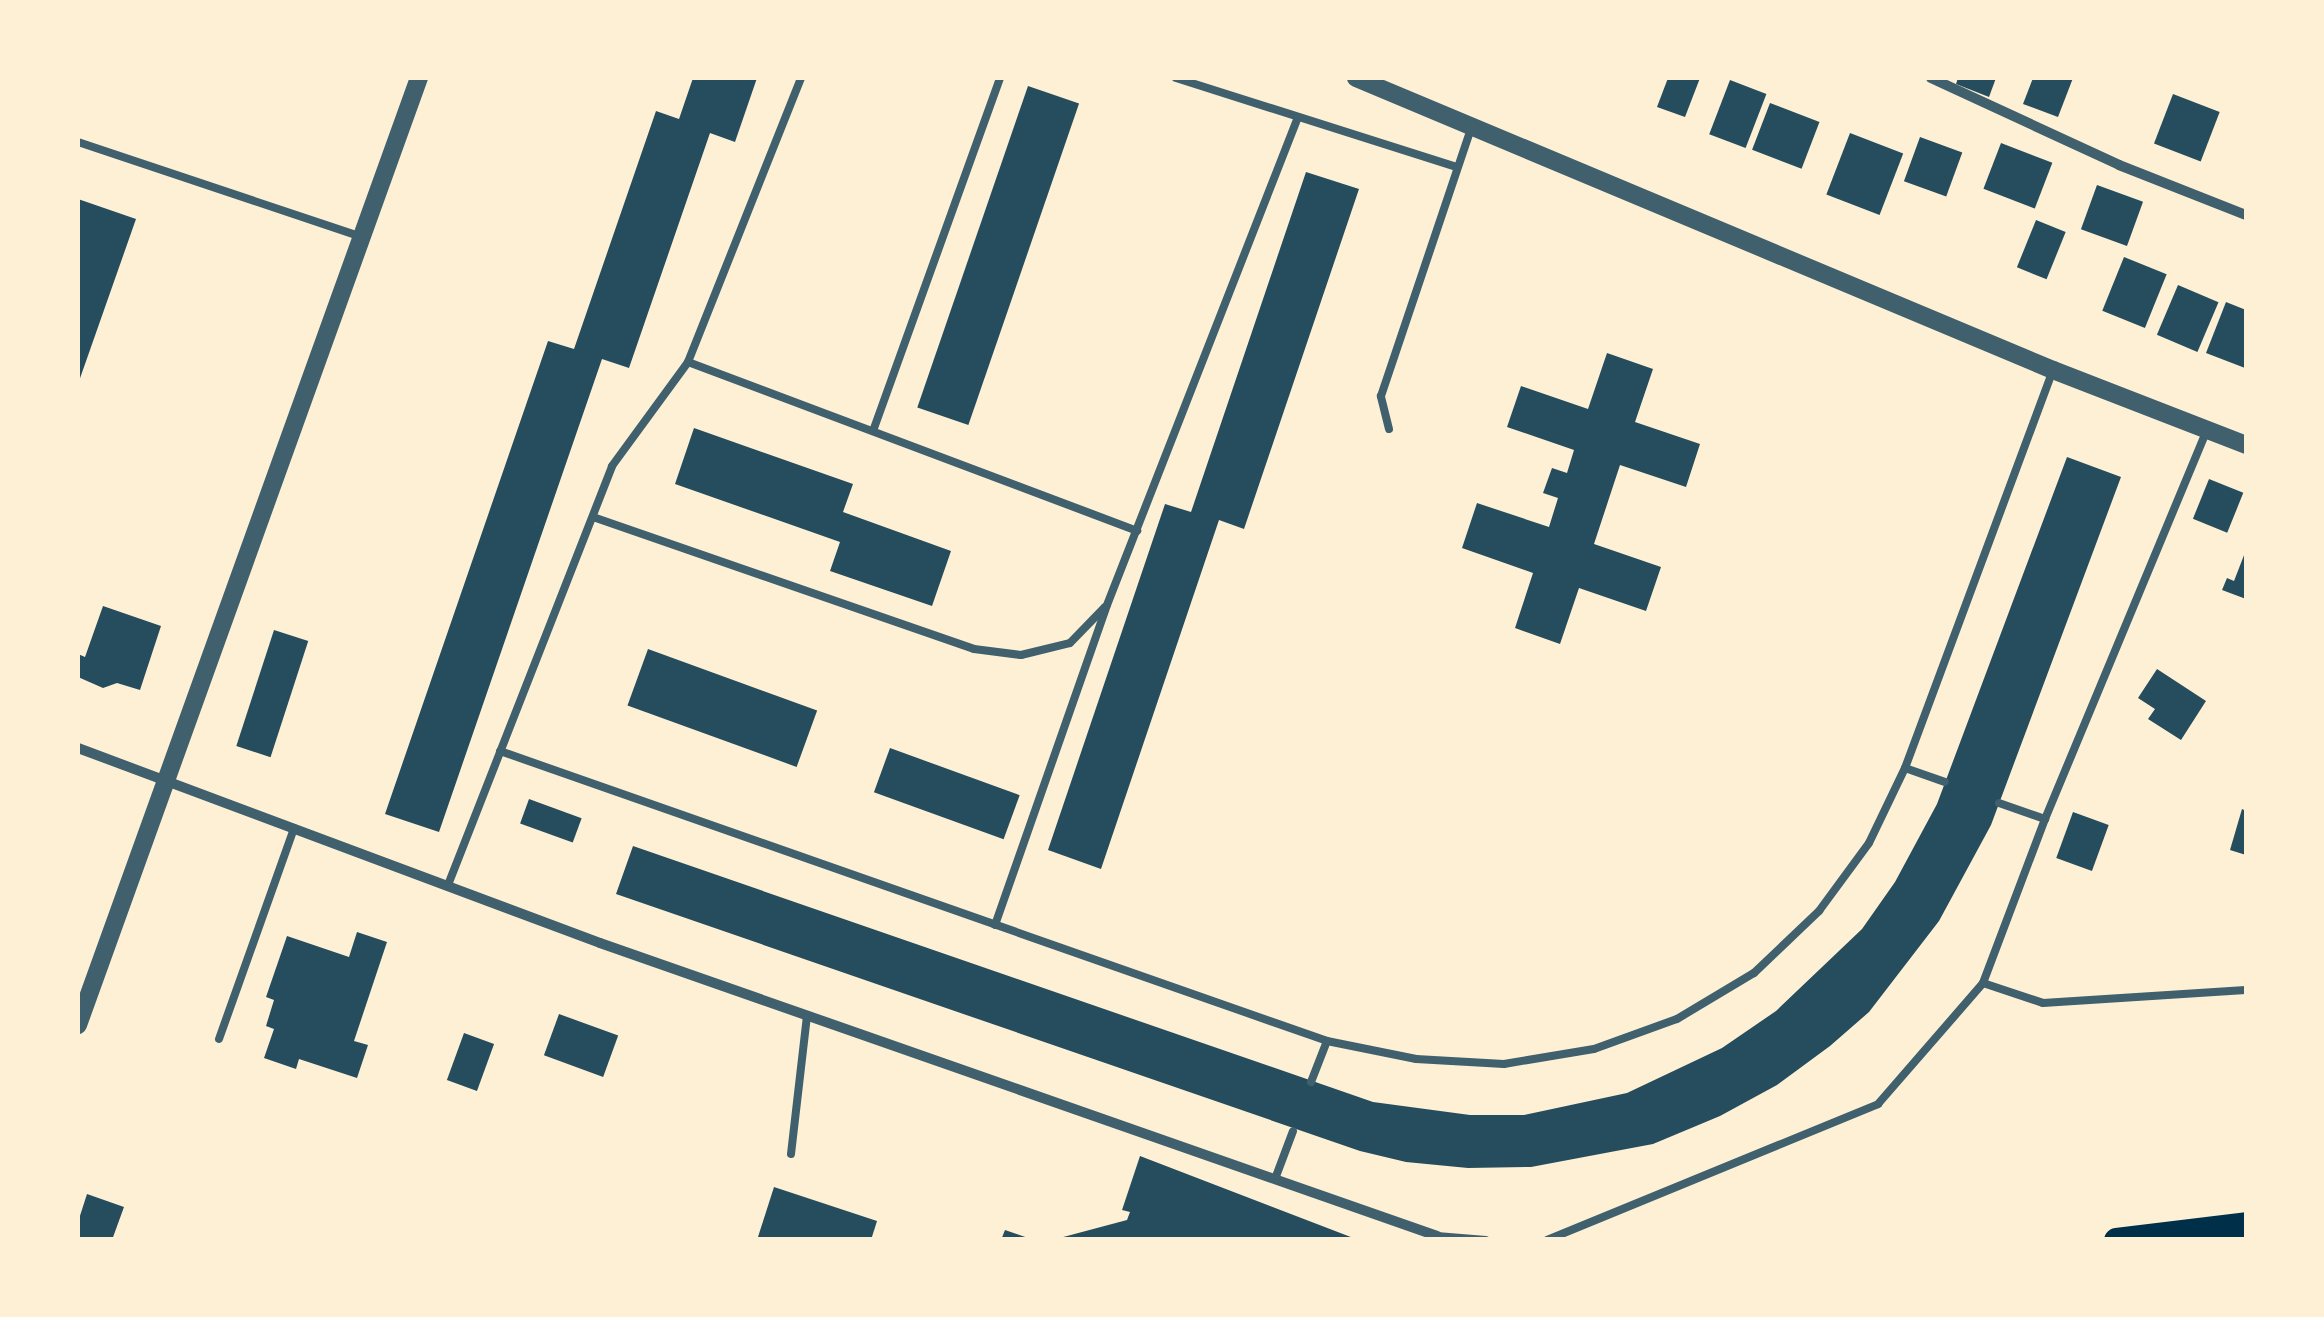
<!DOCTYPE html>
<html>
<head>
<meta charset="utf-8">
<style>
	body { margin:0 }
	#map { position:relative; width:2324px; height:1317px; overflow:hidden; background:#fdf0d5; font-family:Roboto,sans-serif }
	div>[style] { position:absolute }
	.building>* { inset:0; background:#264d5e; transform-origin:0 0 }
	.service>* { height:8px; margin:-4px; padding:0 4px; transform-origin:4px; border-radius:4px; background:#3f606c }
	.minor>* { height:10px; margin:-5px; padding:0 5px; transform-origin:5px; border-radius:5px; background:#3f606c }
	.tertiary>* { height:18px; margin:-9px; padding:0 9px; transform-origin:9px; border-radius:9px; background:#3f606c }
	.primary>* { height:25px; margin:-12.5px; padding:0 12.5px; transform-origin:12.5px; border-radius:12.5px; background:#003049 }
	span { translate:-50% -50%; white-space:nowrap; text-align:center; line-height:1.15; -webkit-text-stroke:8px #fdf0d5; paint-order:stroke }
	.frame { position:absolute; inset:0; border:80px solid #fdf0d5; pointer-events:none }
</style>
</head>
<body>
<div id="map">
	<div class="building">
		<div style="clip-path:polygon(693px 78px,757px 78px,735px 142px,710px 133px,629px 368px,602px 359px,439px 832px,385px 814px,548px 341px,574px 349px,656px 111px,679px 119px)"></div>
		<div style="clip-path:polygon(1668px 78px,1700px 78px,1685px 117px,1657px 107px)"></div>
		<div style="clip-path:polygon(1958px 78px,1996px 78px,1989px 97px,1956px 84px)"></div>
		<div style="clip-path:polygon(2033px 78px,2073px 78px,2058px 117px,2023px 104px)"></div>
		<div style="left:1730px;top:80px;width:39px;height:58px;rotate:21deg"></div>
		<div style="left:1028px;top:86px;width:54px;height:340px;rotate:19deg"></div>
		<div style="left:2173px;top:94px;width:50px;height:53px;rotate:21deg"></div>
		<div style="left:1770px;top:103px;width:53px;height:50px;rotate:21deg"></div>
		<div style="left:1850px;top:133px;width:57px;height:66px;rotate:21deg"></div>
		<div style="left:1920px;top:137px;width:45px;height:47px;rotate:20deg"></div>
		<div style="left:2001px;top:143px;width:55px;height:49px;rotate:21deg"></div>
		<div style="clip-path:polygon(1306px 172px,1359px 189px,1244px 529px,1219px 520px,1101px 869px,1048px 850px,1165px 504px,1191px 512px)"></div>
		<div style="left:2097px;top:185px;width:49px;height:47px;rotate:20deg"></div>
		<div style="clip-path:polygon(78px 199px,136px 219px,78px 384px)"></div>
		<div style="left:2036px;top:220px;width:32px;height:51px;rotate:22deg"></div>
		<div style="left:2124px;top:257px;width:46px;height:58px;rotate:22deg"></div>
		<div style="left:2178px;top:285px;width:44px;height:54px;rotate:23deg"></div>
		<div style="clip-path:polygon(2226px 302px,2246px 310px,2245px 368px,2206px 353px)"></div>
		<div style="clip-path:polygon(1607px 353px,1653px 369px,1635px 422px,1700px 444px,1686px 487px,1620px 465px,1594px 544px,1661px 567px,1646px 611px,1579px 588px,1560px 644px,1515px 628px,1533px 573px,1462px 548px,1477px 503px,1549px 527px,1558px 498px,1543px 493px,1552px 468px,1567px 473px,1574px 450px,1507px 427px,1521px 386px,1588px 409px)"></div>
		<div style="clip-path:polygon(694px 428px,853px 484px,843px 512px,951px 551px,932px 606px,830px 571px,840px 542px,675px 484px)"></div>
		<div style="clip-path:polygon(2067px 457px,2121px 477px,1991px 825px,1939px 921px,1869px 1012px,1830px 1046px,1777px 1085px,1720px 1116px,1653px 1144px,1531px 1167px,1468px 1168px,1406px 1162px,1360px 1151px,616px 894px,633px 846px,1373px 1102px,1470px 1115px,1524px 1115px,1627px 1093px,1722px 1048px,1776px 1011px,1862px 929px,1895px 882px,1937px 804px)"></div>
		<div style="left:2209px;top:479px;width:37px;height:43px;rotate:22deg"></div>
		<div style="clip-path:polygon(2246px 550px,2246px 599px,2222px 590px,2227px 578px,2234px 581px)"></div>
		<div style="clip-path:polygon(103px 606px,161px 626px,140px 690px,117px 683px,103px 688px,78px 677px,78px 654px,85px 657px)"></div>
		<div style="left:274px;top:630px;width:36px;height:122px;rotate:18deg"></div>
		<div style="left:648px;top:649px;width:180px;height:60px;rotate:20deg"></div>
		<div style="clip-path:polygon(2157px 669px,2206px 701px,2181px 740px,2148px 719px,2155px 709px,2138px 698px)"></div>
		<div style="left:890px;top:748px;width:138px;height:47px;rotate:20deg"></div>
		<div style="left:529px;top:799px;width:56px;height:26px;rotate:20deg"></div>
		<div style="clip-path:polygon(2242px 809px,2246px 811px,2246px 855px,2230px 850px)"></div>
		<div style="left:2073px;top:812px;width:38px;height:49px;rotate:20deg"></div>
		<div style="clip-path:polygon(357px 932px,387px 942px,354px 1041px,368px 1045px,357px 1078px,299px 1059px,296px 1069px,264px 1058px,274px 1029px,266px 1026px,274px 1000px,266px 997px,287px 936px,349px 957px)"></div>
		<div style="left:559px;top:1014px;width:63px;height:44px;rotate:20deg"></div>
		<div style="left:464px;top:1033px;width:32px;height:50px;rotate:20deg"></div>
		<div style="clip-path:polygon(1140px 1156px,1356px 1239px,1356px 1240px,1052px 1240px,1127px 1220px,1130px 1212px,1122px 1210px)"></div>
		<div style="clip-path:polygon(774px 1187px,877px 1221px,871px 1240px,757px 1240px)"></div>
		<div style="clip-path:polygon(87px 1194px,124px 1207px,112px 1240px,78px 1240px,78px 1222px)"></div>
		<div style="clip-path:polygon(1005px 1230px,1031px 1239px,1030px 1240px,1001px 1240px)"></div>
	</div>
	<div class="service">
		<div style="left:1176px;top:78px;width:294px;rotate:17.6deg"></div>
		<div style="left:78px;top:142px;width:299px;rotate:18.5deg"></div>
		<div style="left:688px;top:362px;width:480px;rotate:20.6deg"></div>
		<div style="left:1389px;top:429px;width:34px;rotate:-104deg"></div>
		<div style="left:1381px;top:396px;width:282px;rotate:-71.4deg"></div>
		<div style="left:873px;top:431px;width:375px;rotate:-70.2deg"></div>
		<div style="left:593px;top:517px;width:403px;rotate:19.1deg"></div>
		<div style="left:974px;top:649px;width:47px;rotate:7.3deg"></div>
		<div style="left:1021px;top:655px;width:50px;rotate:-13.8deg"></div>
		<div style="left:1070px;top:643px;width:50px;rotate:-45.8deg"></div>
		<div style="left:500px;top:751px;width:876px;rotate:19.32deg"></div>
		<div style="left:1327px;top:1041px;width:91px;rotate:11.4deg"></div>
		<div style="left:1416px;top:1059px;width:88px;rotate:3.3deg"></div>
		<div style="left:1504px;top:1064px;width:91px;rotate:-9.5deg"></div>
		<div style="left:1594px;top:1049px;width:88px;rotate:-19.9deg"></div>
		<div style="left:1677px;top:1019px;width:90px;rotate:-30.9deg"></div>
		<div style="left:1754px;top:973px;width:90px;rotate:-43.6deg"></div>
		<div style="left:1819px;top:911px;width:84px;rotate:-53.7deg"></div>
		<div style="left:1869px;top:843px;width:83px;rotate:-64.4deg"></div>
		<div style="left:1905px;top:768px;width:425px;rotate:-69.6deg"></div>
		<div style="left:1905px;top:768px;width:42px;rotate:19.3deg"></div>
		<div style="left:1999px;top:803px;width:49px;rotate:19.2deg"></div>
		<div style="left:448px;top:885px;width:450px;rotate:-68.6deg"></div>
		<div style="left:612px;top:466px;width:129px;rotate:-53.8deg"></div>
		<div style="left:688px;top:362px;width:306px;rotate:-68.3deg"></div>
		<div style="left:995px;top:925px;width:339px;rotate:-70.7deg"></div>
		<div style="left:1107px;top:605px;width:524px;rotate:-68.62deg"></div>
		<div style="left:1983px;top:983px;width:63px;rotate:18.4deg"></div>
		<div style="left:2043px;top:1003px;width:203px;rotate:-3.7deg"></div>
		<div style="left:219px;top:1039px;width:224px;rotate:-70.4deg"></div>
		<div style="left:1311px;top:1082px;width:44px;rotate:-68.7deg"></div>
		<div style="left:791px;top:1154px;width:140px;rotate:-83.4deg"></div>
		<div style="left:1275px;top:1179px;width:51px;rotate:-69.4deg"></div>
		<div style="left:1437px;top:1236px;width:49px;rotate:4.7deg"></div>
		<div style="left:1547px;top:1240px;width:358px;rotate:-22.3deg"></div>
		<div style="left:1878px;top:1104px;width:160px;rotate:-49deg"></div>
		<div style="left:1983px;top:983px;width:175px;rotate:-69.3deg"></div>
		<div style="left:2045px;top:819px;width:422px;rotate:-67.4deg"></div>
	</div>
	<div class="minor">
		<div style="left:1931px;top:78px;width:207px;rotate:24.8deg"></div>
		<div style="left:2119px;top:165px;width:136px;rotate:21.5deg"></div>
		<div style="left:78px;top:748px;width:557px;rotate:20.48deg"></div>
		<div style="left:600px;top:943px;width:887px;rotate:19.29deg"></div>
	</div>
	<div class="tertiary">
		<div style="left:1356px;top:78px;width:756px;rotate:22.73deg"></div>
		<div style="left:2053px;top:370px;width:207px;rotate:21.2deg"></div>
		<div style="left:78px;top:1025px;width:1007px;rotate:-70.2deg"></div>
	</div>
	<div class="primary">
		<div style="left:2116px;top:1240px;width:131px;rotate:-7deg"></div>
	</div>
	<div class="frame"></div>
</div>
</body>
</html>
